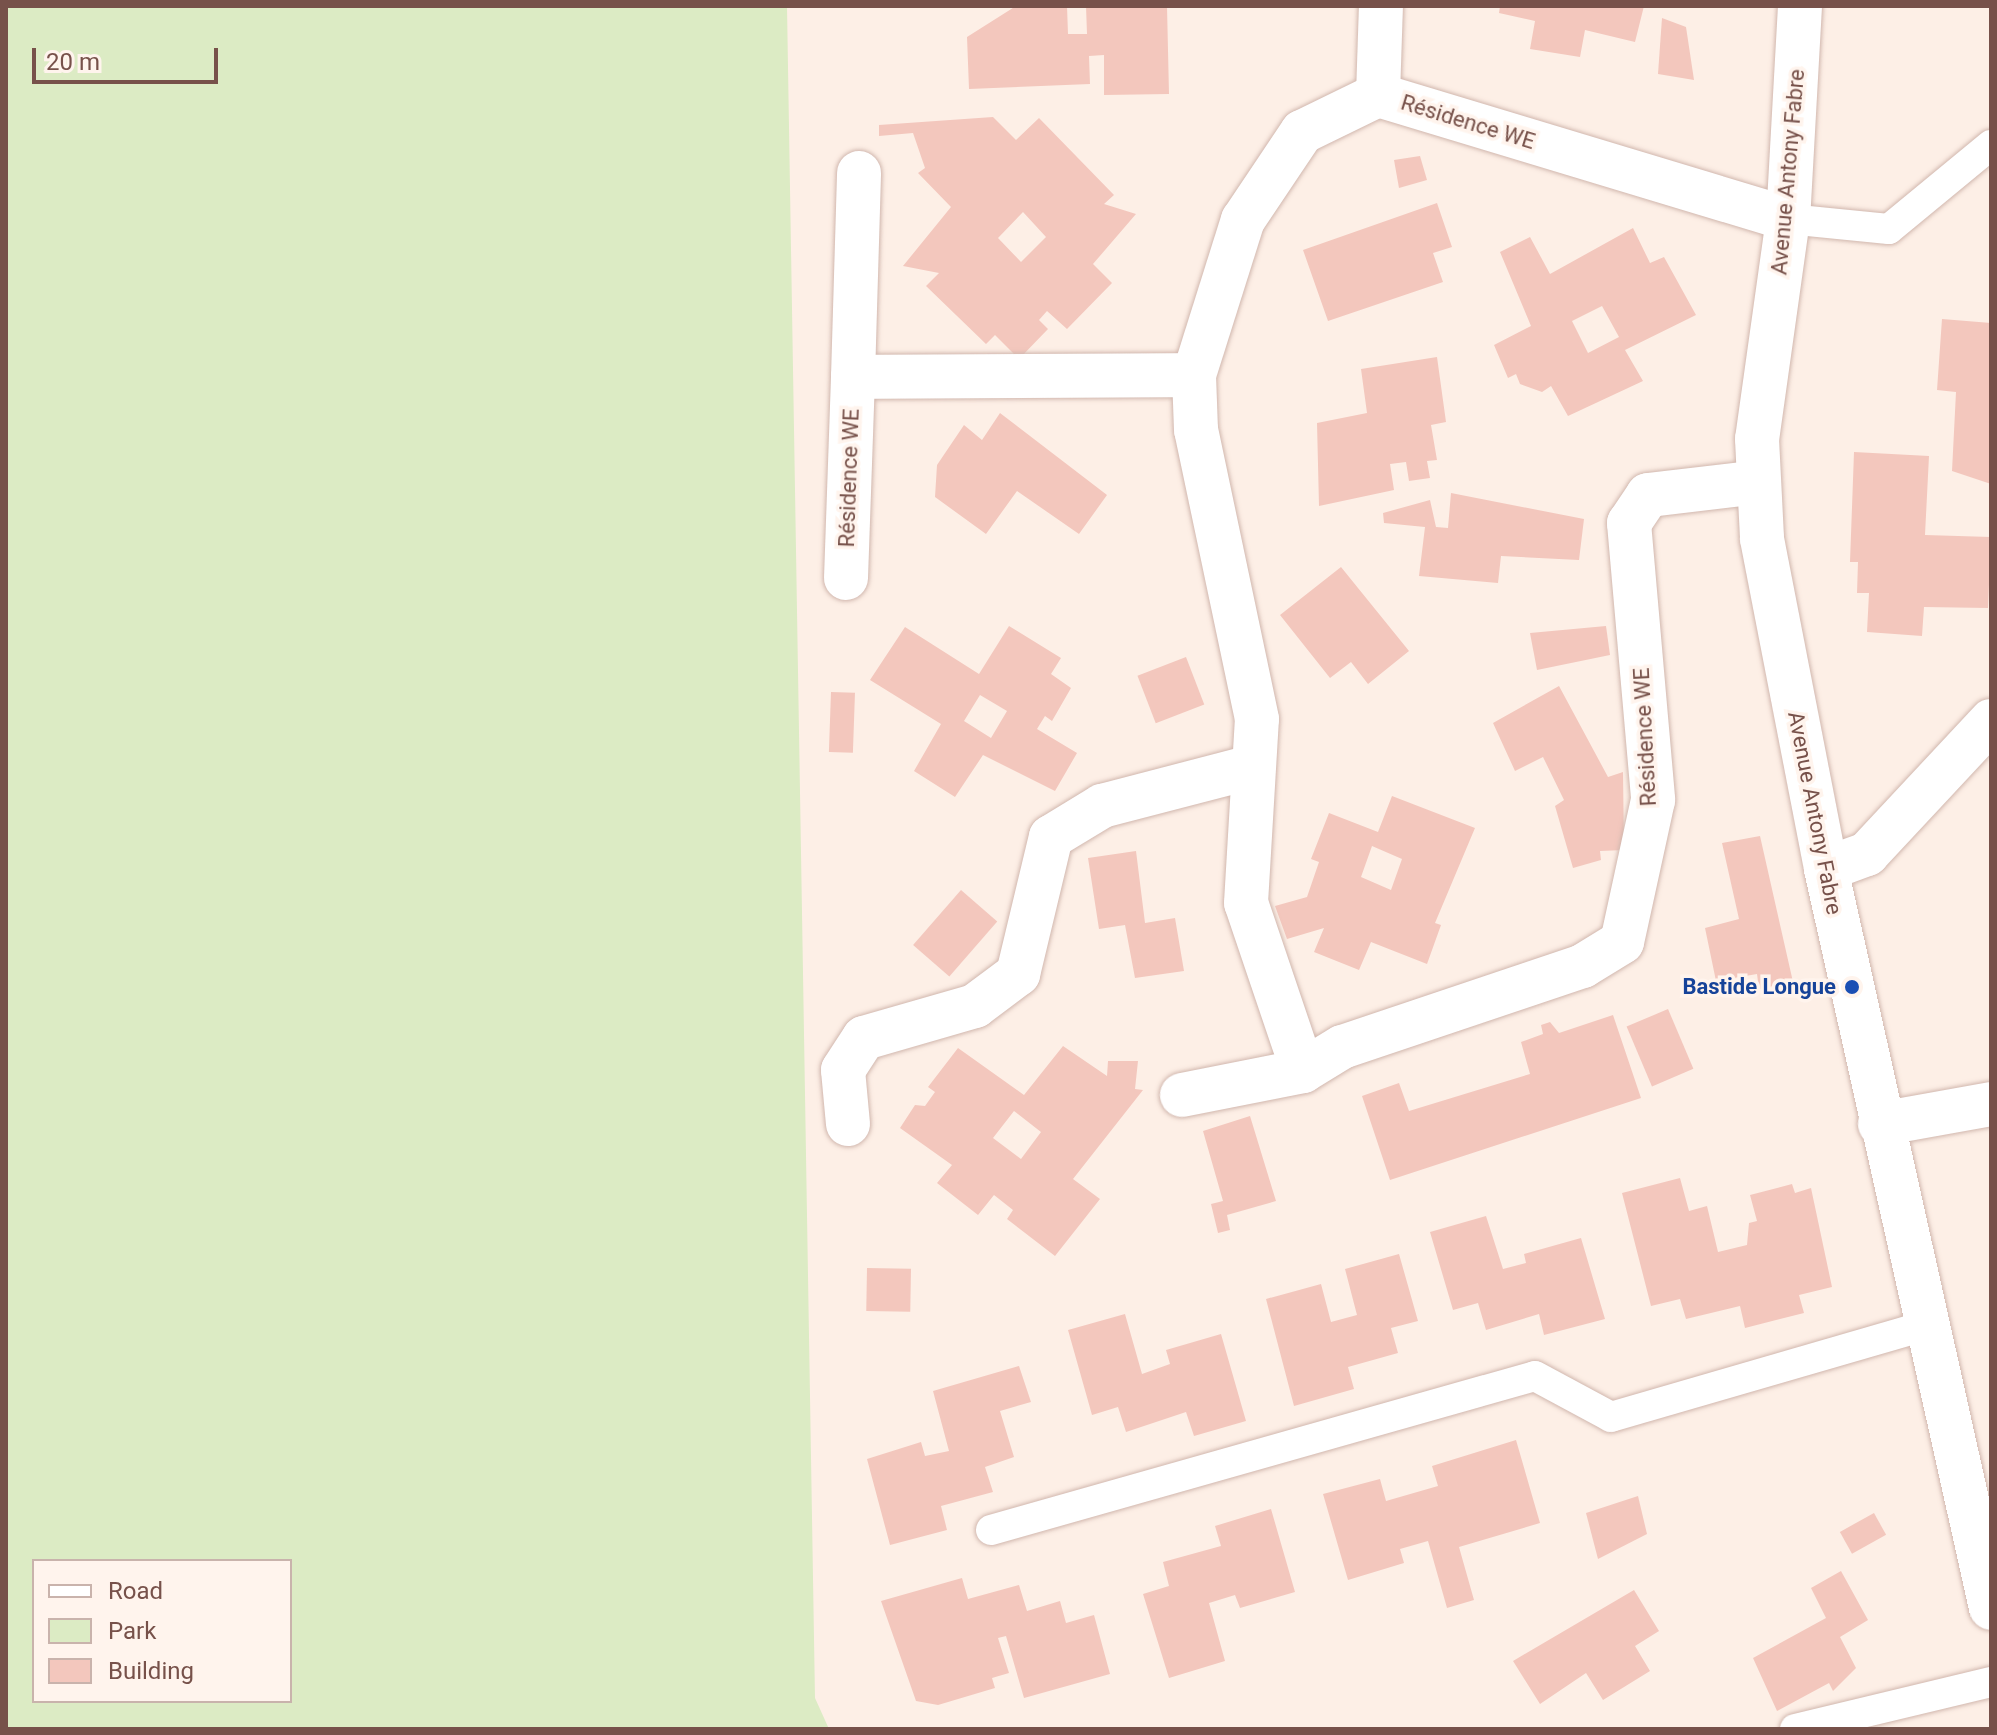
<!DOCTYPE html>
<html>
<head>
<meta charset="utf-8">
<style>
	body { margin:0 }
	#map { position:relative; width:1997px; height:1735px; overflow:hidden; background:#fdefe6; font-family:Roboto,sans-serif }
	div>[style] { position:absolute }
	.green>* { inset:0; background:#dcebc4 }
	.building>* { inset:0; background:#f3c7bd; transform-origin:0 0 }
	.roads { filter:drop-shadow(0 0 2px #d1b7ae) drop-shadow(0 0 2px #d1b7ae) }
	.service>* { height:30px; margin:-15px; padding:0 15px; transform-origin:15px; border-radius:15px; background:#fff }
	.minor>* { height:44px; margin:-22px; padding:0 22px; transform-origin:22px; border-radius:22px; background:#fff }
	.tertiary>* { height:44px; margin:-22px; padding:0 22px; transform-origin:22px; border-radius:22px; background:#fff }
	.dots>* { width:22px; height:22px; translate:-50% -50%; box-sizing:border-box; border:4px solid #fff4ed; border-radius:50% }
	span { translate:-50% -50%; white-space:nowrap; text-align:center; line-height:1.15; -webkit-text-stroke:7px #fff4ed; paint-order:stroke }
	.street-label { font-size:22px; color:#77514a }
	.transit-label { font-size:22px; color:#164399; font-weight:700 }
	.right { translate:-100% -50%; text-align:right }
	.frame { position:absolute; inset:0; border:8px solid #77514a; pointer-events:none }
	.legend { position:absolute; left:32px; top:1559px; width:260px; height:144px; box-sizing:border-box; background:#fff4ed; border:2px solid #c9b3ac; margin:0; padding:10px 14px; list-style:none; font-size:24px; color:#77514a }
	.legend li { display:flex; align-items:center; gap:16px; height:40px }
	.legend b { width:40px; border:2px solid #c9b3ac }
	.scale { position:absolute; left:32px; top:48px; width:186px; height:36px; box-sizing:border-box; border:4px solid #77514a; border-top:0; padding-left:10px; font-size:24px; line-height:28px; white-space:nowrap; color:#77514a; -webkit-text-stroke:6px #fff4ed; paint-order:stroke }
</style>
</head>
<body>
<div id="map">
	<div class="green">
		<div style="clip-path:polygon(evenodd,6px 6px,787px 6px,815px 1698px,829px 1729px,6px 1729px,6px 6px,34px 1561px,290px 1561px,290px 1701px,34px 1701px,34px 1561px)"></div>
	</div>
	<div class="building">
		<div style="clip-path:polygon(1016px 6px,1067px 6px,1068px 34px,1087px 34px,1086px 6px,1167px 6px,1169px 94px,1104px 95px,1104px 55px,1089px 56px,1090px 84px,969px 89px,967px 37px)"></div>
		<div style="clip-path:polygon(1500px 6px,1644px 6px,1635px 42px,1585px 30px,1580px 57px,1530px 49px,1535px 21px,1499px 13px)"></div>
		<div style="clip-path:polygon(1662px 18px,1686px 27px,1694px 80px,1658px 74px)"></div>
		<div style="clip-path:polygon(evenodd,993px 117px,1016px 140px,1039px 118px,1114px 195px,1104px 204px,1136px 214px,1093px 264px,1112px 283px,1067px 329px,1047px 311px,1039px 320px,1048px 329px,1019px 359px,995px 335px,986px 344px,926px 286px,939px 273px,903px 266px,951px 207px,918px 173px,925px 168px,913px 133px,879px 136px,879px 125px,993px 117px,1023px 212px,1046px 237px,1021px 262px,998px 238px,1023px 212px)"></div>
		<div style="clip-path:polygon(1420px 156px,1427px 180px,1399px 188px,1394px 160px)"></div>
		<div style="clip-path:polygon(1437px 203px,1452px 247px,1433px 253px,1443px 282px,1328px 321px,1303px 250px)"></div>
		<div style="clip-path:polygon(evenodd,1633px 228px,1650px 263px,1664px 257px,1696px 315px,1625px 350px,1643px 381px,1568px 416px,1551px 386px,1542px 392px,1520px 384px,1516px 374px,1508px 378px,1494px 345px,1531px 326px,1500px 252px,1530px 237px,1550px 274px,1633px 228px,1602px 306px,1619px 337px,1588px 353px,1572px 321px,1602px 306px)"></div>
		<div style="clip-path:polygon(1942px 319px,1991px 323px,1991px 484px,1952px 471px,1956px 392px,1937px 390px)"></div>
		<div style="clip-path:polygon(1437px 357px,1446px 422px,1431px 425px,1437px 460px,1427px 461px,1430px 478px,1409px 481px,1406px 462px,1390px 464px,1394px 490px,1319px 506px,1317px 423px,1367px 413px,1361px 369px)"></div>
		<div style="clip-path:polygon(1000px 413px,1107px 495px,1079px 534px,1017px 491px,986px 534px,935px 497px,937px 465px,964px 425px,982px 440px)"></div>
		<div style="clip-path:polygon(1854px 452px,1929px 456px,1925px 535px,1991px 537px,1988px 608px,1924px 607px,1922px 636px,1867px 632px,1869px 593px,1857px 593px,1858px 562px,1850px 562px)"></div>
		<div style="clip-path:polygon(1451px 493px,1584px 519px,1579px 560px,1501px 556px,1498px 583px,1419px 576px,1425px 527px,1384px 523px,1383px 513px,1430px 500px,1436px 527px,1448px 528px)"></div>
		<div style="clip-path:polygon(1341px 567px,1409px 651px,1368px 684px,1351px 662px,1330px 678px,1280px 615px)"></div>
		<div style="clip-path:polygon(evenodd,1009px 626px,1061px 658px,1051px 674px,1071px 688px,1052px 721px,1045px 716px,1037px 729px,1077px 753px,1055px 791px,983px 755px,955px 797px,914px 771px,941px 724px,870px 680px,905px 627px,979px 674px,1009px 626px,980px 695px,1007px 711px,991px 738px,964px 721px,980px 695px)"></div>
		<div style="clip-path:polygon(1606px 626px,1610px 655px,1537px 670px,1530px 633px)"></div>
		<div style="left:1186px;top:657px;width:51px;height:52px;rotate:69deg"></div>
		<div style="clip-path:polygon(1559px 686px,1608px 777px,1623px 772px,1624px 850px,1600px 851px,1601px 860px,1573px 868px,1555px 806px,1564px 800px,1543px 757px,1515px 771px,1493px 723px)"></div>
		<div style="left:831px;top:692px;width:24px;height:60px;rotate:2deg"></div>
		<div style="clip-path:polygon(evenodd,1392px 796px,1475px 828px,1435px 923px,1441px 925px,1427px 964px,1371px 942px,1359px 970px,1314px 952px,1324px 928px,1287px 939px,1275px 906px,1307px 897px,1319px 862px,1311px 859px,1329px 813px,1378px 832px,1392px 796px,1372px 846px,1402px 859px,1391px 890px,1361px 877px,1372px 846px)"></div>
		<div style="clip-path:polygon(1760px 836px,1793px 982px,1759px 989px,1757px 974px,1716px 981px,1705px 928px,1739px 919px,1722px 843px)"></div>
		<div style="clip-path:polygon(1136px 851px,1145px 923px,1175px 918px,1184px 971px,1135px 978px,1125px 925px,1099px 929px,1088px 858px)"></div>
		<div style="left:961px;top:890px;width:48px;height:73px;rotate:41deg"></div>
		<div style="left:1668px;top:1009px;width:65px;height:45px;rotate:67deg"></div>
		<div style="clip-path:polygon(1613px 1015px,1641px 1098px,1390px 1180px,1362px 1096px,1399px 1083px,1409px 1111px,1530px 1074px,1521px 1042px,1543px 1034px,1541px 1025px,1550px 1022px,1559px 1033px)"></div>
		<div style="clip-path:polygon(evenodd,1063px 1046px,1107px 1076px,1108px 1061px,1138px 1061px,1135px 1089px,1143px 1090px,1073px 1179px,1100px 1199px,1055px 1256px,1007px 1219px,1013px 1210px,994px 1195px,978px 1215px,937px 1183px,952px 1165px,900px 1128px,915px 1105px,925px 1106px,935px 1092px,928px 1087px,958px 1048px,1024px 1095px,1063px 1046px,1014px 1111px,1041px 1132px,1021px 1159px,993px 1138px,1014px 1111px)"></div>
		<div style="clip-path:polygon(1250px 1116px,1276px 1201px,1227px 1215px,1230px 1230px,1218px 1233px,1211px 1204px,1223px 1201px,1203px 1131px)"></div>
		<div style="clip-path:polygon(1680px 1178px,1689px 1211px,1707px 1206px,1718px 1252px,1747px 1245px,1749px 1223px,1757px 1221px,1750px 1195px,1792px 1184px,1795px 1193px,1811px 1188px,1832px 1287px,1799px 1295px,1804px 1313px,1745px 1328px,1740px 1306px,1686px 1319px,1680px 1299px,1651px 1306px,1622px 1193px)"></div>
		<div style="clip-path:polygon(1486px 1216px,1503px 1269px,1526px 1263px,1524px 1254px,1581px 1238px,1605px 1319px,1544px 1335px,1539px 1314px,1486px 1330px,1478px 1303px,1453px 1310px,1430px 1232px)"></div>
		<div style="clip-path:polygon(1399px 1254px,1418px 1321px,1391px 1328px,1398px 1353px,1348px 1367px,1354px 1389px,1294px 1406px,1266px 1299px,1321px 1284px,1331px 1322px,1357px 1315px,1345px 1269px)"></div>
		<div style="left:867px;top:1268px;width:44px;height:43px;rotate:1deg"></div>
		<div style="clip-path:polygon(1125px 1314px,1142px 1374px,1170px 1364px,1166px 1350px,1221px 1334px,1246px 1421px,1194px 1436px,1186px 1412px,1126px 1432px,1118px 1407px,1092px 1415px,1068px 1330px)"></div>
		<div style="clip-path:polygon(1019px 1366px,1031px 1402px,1000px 1411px,1014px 1457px,985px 1467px,993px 1492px,941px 1506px,947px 1530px,890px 1545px,867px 1459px,921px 1442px,925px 1456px,949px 1451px,933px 1391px)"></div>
		<div style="clip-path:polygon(1516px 1440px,1540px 1523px,1459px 1547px,1474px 1600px,1447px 1608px,1428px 1541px,1400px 1549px,1404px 1563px,1348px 1580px,1323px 1494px,1380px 1479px,1386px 1501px,1438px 1486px,1432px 1466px)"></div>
		<div style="clip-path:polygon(1638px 1496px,1647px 1534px,1598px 1559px,1586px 1513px)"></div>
		<div style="clip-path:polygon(1271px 1509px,1295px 1592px,1240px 1608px,1235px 1595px,1209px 1603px,1225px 1661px,1169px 1678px,1143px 1594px,1169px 1586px,1163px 1562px,1221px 1546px,1215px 1526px)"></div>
		<div style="left:1874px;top:1513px;width:25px;height:39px;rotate:61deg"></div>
		<div style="clip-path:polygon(1841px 1571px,1868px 1620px,1840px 1637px,1856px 1668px,1833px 1691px,1829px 1683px,1777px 1711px,1753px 1658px,1826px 1618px,1811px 1588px)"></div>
		<div style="clip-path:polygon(962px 1578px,968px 1599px,1019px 1585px,1027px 1611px,1060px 1601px,1066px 1623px,1094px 1615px,1110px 1674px,1024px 1698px,1006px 1636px,998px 1638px,1009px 1673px,992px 1678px,995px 1688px,938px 1705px,916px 1701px,881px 1601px)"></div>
		<div style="clip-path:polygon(1634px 1590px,1659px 1631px,1635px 1646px,1650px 1671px,1603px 1700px,1586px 1673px,1540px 1704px,1513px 1661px)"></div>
	</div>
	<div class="roads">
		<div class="service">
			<div style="left:1788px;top:219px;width:101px;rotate:5.7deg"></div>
			<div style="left:1889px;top:229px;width:132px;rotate:-39.5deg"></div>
			<div style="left:991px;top:1530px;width:565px;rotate:-15.81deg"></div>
			<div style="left:1535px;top:1376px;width:86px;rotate:28.3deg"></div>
			<div style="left:1611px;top:1417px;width:327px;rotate:-16.2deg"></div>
			<div style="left:1795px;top:1729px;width:202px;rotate:-13.5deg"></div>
		</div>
		<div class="minor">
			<div style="left:1378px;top:95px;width:89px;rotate:-88.1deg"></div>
			<div style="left:853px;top:377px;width:204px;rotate:-88.3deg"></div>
			<div style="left:1759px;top:482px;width:112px;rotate:173.3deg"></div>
			<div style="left:1648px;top:495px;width:34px;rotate:124deg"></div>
			<div style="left:1629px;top:523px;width:278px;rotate:85deg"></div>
			<div style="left:1653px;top:800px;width:145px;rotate:102.3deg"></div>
			<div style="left:1622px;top:942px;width:46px;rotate:148.4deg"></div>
			<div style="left:1583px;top:966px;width:254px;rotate:161.4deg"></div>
			<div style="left:1342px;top:1047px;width:46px;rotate:148.4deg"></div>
			<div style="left:1303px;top:1071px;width:177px;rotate:-108.7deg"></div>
			<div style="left:1246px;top:903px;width:184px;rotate:-86.6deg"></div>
			<div style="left:1257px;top:719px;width:295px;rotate:-101.9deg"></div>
			<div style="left:1196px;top:430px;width:55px;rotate:-92.1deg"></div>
			<div style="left:1194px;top:375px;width:163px;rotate:-72.5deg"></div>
			<div style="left:1243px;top:220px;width:106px;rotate:-56.2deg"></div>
			<div style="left:1302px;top:132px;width:85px;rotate:-26deg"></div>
			<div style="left:1378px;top:95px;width:428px;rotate:16.8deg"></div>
			<div style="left:846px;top:578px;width:201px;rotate:-88deg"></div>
			<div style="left:853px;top:377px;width:341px;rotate:-0.3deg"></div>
			<div style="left:1826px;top:869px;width:44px;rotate:-20.1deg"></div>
			<div style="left:1867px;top:854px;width:182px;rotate:-47deg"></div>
			<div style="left:1182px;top:1095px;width:123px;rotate:-11.2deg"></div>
			<div style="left:848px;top:1124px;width:54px;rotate:-95.3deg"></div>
			<div style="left:843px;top:1070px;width:38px;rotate:-57deg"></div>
			<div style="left:864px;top:1038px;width:116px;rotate:-16.1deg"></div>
			<div style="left:975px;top:1006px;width:54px;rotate:-36.7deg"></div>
			<div style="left:1018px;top:974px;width:141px;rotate:-76.5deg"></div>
			<div style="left:1051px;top:837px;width:60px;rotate:-31.3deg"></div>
			<div style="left:1102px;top:806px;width:155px;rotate:-14.6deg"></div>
			<div style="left:1880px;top:1124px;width:113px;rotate:-10.2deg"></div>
		</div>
		<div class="tertiary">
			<div style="left:1800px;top:6px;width:213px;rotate:93.2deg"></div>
			<div style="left:1788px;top:219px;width:222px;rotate:98deg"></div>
			<div style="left:1757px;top:439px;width:100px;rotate:87.1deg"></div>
			<div style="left:1762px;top:539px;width:336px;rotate:79deg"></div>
			<div style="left:1826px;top:869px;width:757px;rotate:77.41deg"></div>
		</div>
	</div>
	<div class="dots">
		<div style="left:1852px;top:987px;background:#1a4fb4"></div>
	</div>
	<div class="street-label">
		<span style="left:1468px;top:122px;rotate:17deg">Résidence WE</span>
		<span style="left:1788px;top:172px;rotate:-85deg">Avenue Antony Fabre</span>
		<span style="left:849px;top:478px;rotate:-88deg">Résidence WE</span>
		<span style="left:1645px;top:737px;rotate:-93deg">Résidence WE</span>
		<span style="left:1815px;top:813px;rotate:79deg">Avenue Antony Fabre</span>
	</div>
	<div class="transit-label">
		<span class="right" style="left:1836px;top:987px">Bastide Longue</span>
	</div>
	<div class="frame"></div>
	<ul class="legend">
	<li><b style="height:10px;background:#fff"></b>Road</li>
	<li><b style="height:22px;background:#dcebc4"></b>Park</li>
	<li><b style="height:22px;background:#f3c7bd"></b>Building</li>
	</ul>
	<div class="scale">20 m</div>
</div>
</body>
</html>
